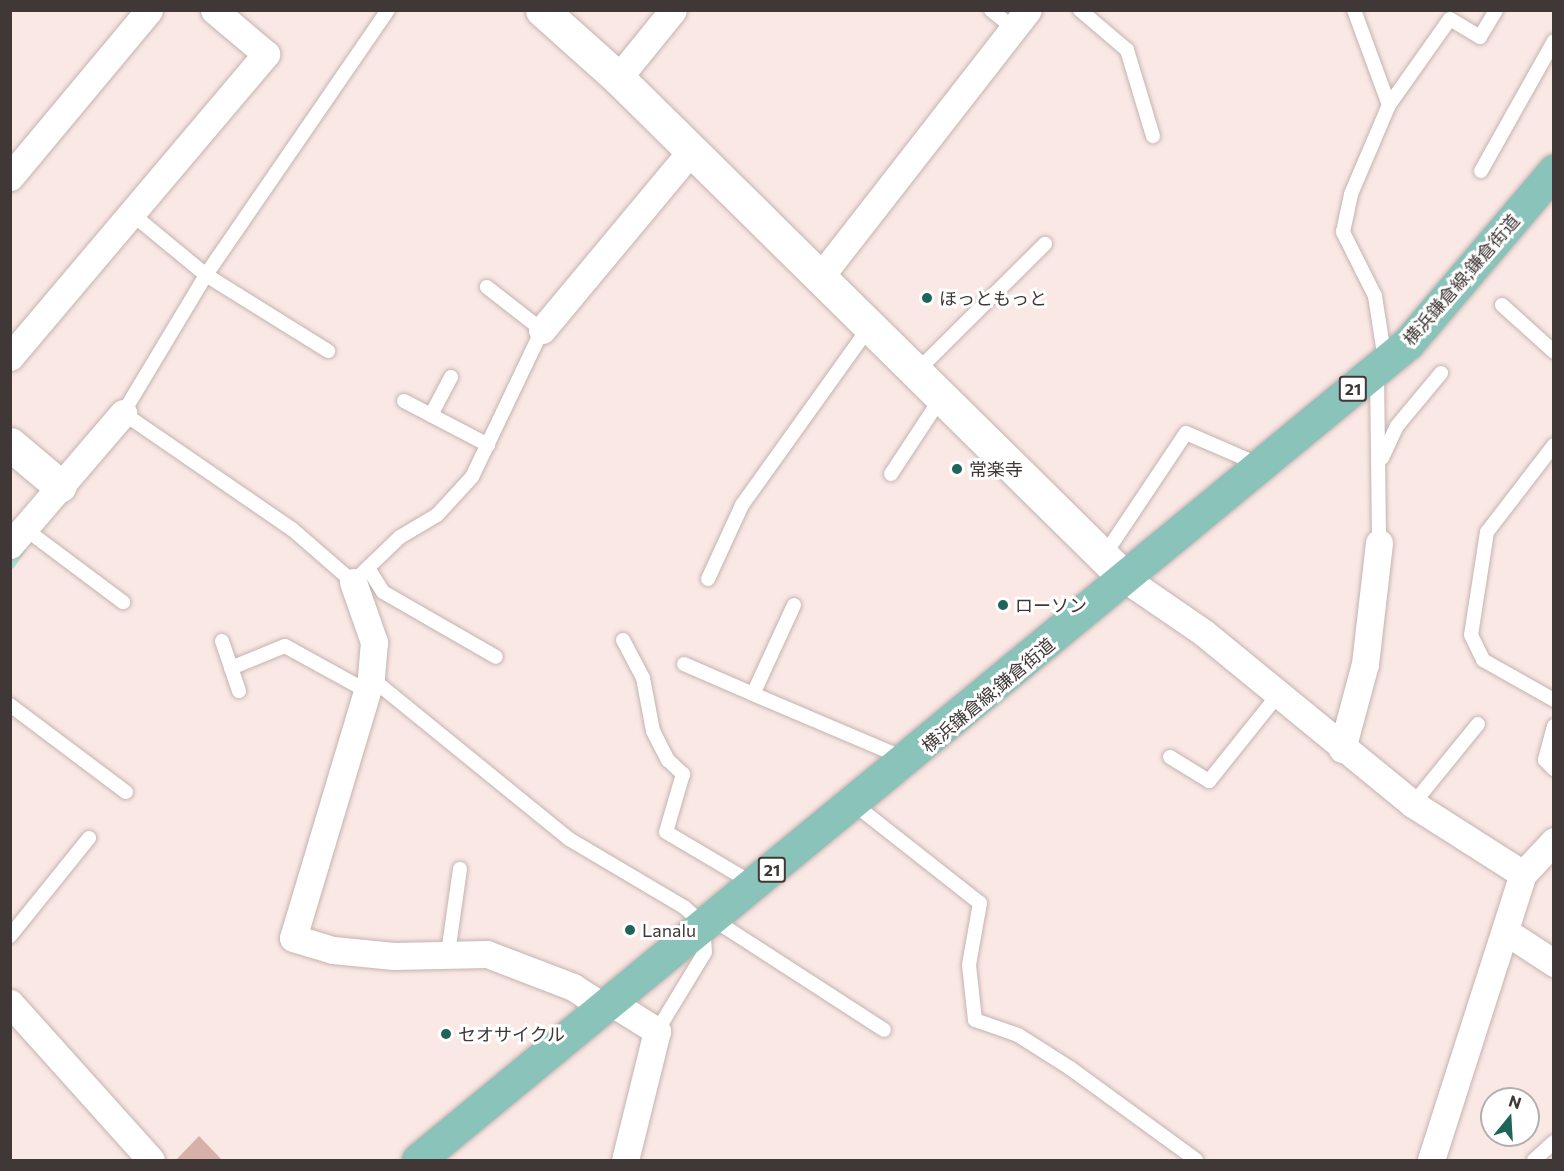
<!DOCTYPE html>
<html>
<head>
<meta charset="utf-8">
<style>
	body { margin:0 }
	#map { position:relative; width:1564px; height:1171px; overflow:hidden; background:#fae8e5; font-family:Commissioner,"Noto Sans JP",sans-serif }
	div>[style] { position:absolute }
	.green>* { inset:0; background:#d7b0aa }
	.stream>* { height:9px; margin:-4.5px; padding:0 4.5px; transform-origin:4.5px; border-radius:4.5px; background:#a4e3d6 }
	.roads { filter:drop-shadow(0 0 2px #c4b3b0) drop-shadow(0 0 2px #c4b3b0) }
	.service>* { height:14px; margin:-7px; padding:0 7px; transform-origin:7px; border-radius:7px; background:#fff }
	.minor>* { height:27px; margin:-13.5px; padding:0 13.5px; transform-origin:13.5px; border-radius:13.5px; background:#fff }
	.tertiary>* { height:33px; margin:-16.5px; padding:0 16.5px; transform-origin:16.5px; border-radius:16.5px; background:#fff }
	.primary>* { height:33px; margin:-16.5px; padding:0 16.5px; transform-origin:16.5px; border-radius:16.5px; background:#8ac3b9 }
	.dots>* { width:16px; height:16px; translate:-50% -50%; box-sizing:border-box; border:3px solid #fff; border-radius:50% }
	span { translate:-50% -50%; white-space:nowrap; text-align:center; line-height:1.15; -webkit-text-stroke:6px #fff; paint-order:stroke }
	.shield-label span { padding:2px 4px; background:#fff; border:2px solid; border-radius:4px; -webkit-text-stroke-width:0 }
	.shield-label { font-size:16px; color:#3f3837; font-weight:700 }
	.street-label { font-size:18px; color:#3f3837 }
	.poi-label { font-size:18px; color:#3f3837 }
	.left { translate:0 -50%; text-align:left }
	.frame { position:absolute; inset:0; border:12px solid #3f3837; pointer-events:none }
	.north { position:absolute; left:1480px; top:1087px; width:60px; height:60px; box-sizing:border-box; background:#fff; border:2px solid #b2afaf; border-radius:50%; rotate:18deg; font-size:16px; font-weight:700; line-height:24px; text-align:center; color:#3f3837 }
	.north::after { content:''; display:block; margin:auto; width:21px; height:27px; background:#1d6459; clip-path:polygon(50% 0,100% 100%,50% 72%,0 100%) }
</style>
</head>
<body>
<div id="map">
	<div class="green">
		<div style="clip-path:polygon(199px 1136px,222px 1160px,176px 1160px)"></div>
	</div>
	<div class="stream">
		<div style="left:10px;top:564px;width:19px;rotate:-54deg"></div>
	</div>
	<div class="roads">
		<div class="service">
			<div style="left:388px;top:10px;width:321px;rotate:124.5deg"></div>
			<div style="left:206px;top:275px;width:161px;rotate:121deg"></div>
			<div style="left:123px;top:413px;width:205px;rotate:34.5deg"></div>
			<div style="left:292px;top:529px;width:81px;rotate:41deg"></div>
			<div style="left:353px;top:582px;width:65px;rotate:-43.8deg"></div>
			<div style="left:400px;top:537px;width:43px;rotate:-30.7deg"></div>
			<div style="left:437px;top:515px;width:52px;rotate:-47.4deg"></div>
			<div style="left:472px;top:477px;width:163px;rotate:-64.5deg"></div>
			<div style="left:542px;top:330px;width:70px;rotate:-142deg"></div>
			<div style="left:991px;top:10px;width:28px;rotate:39deg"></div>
			<div style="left:1080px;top:10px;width:62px;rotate:40.4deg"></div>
			<div style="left:1127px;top:50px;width:90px;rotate:73.2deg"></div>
			<div style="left:1354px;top:10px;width:101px;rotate:69.8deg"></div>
			<div style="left:1481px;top:171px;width:149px;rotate:-60.7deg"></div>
			<div style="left:132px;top:214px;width:96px;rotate:39.5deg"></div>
			<div style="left:206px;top:275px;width:144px;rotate:31.9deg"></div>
			<div style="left:1502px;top:305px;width:70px;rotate:42.1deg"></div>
			<div style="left:1385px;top:360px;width:65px;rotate:-98.9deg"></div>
			<div style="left:1375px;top:296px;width:72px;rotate:-116.6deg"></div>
			<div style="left:1343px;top:232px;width:39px;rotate:-78deg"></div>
			<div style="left:1351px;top:194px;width:97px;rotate:-66.9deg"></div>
			<div style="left:1389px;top:105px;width:105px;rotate:-54.7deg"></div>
			<div style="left:1450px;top:19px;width:35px;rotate:31deg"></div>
			<div style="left:1480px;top:37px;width:31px;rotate:-59deg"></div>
			<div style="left:916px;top:372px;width:182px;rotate:-44.8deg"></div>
			<div style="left:1377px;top:373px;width:170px;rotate:89.3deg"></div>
			<div style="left:404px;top:401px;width:95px;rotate:27.6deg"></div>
			<div style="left:431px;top:415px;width:43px;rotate:-62.2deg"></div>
			<div style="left:1554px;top:445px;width:110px;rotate:127.6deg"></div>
			<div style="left:1487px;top:532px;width:104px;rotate:98.8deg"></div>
			<div style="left:1471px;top:635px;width:28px;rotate:64deg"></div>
			<div style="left:1483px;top:660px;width:81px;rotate:29.4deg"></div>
			<div style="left:1382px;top:458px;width:35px;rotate:-65deg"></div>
			<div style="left:1397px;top:426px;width:69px;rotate:-50.3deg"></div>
			<div style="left:891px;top:474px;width:91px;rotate:-56.7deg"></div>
			<div style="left:24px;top:528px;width:124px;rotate:36.8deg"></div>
			<div style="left:1103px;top:557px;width:149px;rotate:-56.2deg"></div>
			<div style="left:1186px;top:433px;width:81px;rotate:23.4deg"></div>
			<div style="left:368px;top:568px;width:28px;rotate:58deg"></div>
			<div style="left:383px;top:592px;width:130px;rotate:29.9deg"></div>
			<div style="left:708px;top:579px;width:81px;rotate:-65.3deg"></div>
			<div style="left:742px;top:505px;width:220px;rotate:-54.4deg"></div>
			<div style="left:794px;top:605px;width:98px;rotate:114.7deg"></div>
			<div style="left:753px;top:694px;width:164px;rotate:23deg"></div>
			<div style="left:623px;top:640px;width:43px;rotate:62.2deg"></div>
			<div style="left:643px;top:678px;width:54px;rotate:79.3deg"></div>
			<div style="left:653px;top:731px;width:33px;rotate:63deg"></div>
			<div style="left:668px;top:760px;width:21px;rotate:43deg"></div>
			<div style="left:683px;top:774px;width:60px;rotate:106.3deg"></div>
			<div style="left:666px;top:832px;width:102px;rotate:30.6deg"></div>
			<div style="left:222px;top:641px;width:53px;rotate:71.2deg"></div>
			<div style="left:684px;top:664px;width:75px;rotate:23.5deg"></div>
			<div style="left:231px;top:668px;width:58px;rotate:-22.2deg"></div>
			<div style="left:285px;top:646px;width:94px;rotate:28.8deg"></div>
			<div style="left:371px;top:678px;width:255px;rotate:39.1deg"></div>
			<div style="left:569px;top:839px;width:134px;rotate:30.6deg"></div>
			<div style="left:684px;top:907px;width:25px;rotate:42deg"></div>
			<div style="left:703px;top:924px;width:28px;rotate:86deg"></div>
			<div style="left:705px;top:952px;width:92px;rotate:121.3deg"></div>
			<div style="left:10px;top:705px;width:145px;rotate:36.9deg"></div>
			<div style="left:1554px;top:726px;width:35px;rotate:105deg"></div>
			<div style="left:1545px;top:760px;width:13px;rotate:45deg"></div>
			<div style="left:1170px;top:757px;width:46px;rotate:31.6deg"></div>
			<div style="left:1209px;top:781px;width:110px;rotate:-51.3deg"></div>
			<div style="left:854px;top:804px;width:160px;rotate:38.2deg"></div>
			<div style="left:980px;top:903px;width:63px;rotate:100.1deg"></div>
			<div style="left:969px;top:965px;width:55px;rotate:83.8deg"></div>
			<div style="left:975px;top:1020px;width:46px;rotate:19.2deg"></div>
			<div style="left:1018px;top:1035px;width:62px;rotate:32.4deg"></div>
			<div style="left:1070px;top:1068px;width:156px;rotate:36.1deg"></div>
			<div style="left:1413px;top:804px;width:103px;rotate:-50.9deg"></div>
			<div style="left:711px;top:918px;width:206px;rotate:32.9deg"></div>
			<div style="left:10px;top:936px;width:126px;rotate:-51.1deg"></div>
			<div style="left:448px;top:953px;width:85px;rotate:-81.9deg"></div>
			<div style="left:1534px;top:1160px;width:27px;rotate:-42deg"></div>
		</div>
		<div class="minor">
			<div style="left:618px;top:78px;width:87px;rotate:-51deg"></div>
			<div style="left:10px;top:177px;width:217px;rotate:-50.2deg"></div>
			<div style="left:820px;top:277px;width:338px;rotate:-52.1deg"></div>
			<div style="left:542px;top:330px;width:234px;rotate:-50.2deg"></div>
			<div style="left:10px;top:357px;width:397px;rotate:-49.8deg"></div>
			<div style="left:266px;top:54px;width:68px;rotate:-139.8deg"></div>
			<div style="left:10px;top:545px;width:174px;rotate:-49.4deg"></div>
			<div style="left:1127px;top:580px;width:93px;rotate:34.5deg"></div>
			<div style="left:1204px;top:633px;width:270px;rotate:39.3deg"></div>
			<div style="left:1413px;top:804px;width:130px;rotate:32.5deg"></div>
			<div style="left:353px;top:582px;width:64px;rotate:70.7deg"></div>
			<div style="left:374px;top:642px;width:36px;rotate:95deg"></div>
			<div style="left:371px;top:678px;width:271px;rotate:106.7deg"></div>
			<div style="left:293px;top:938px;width:42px;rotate:16.7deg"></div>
			<div style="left:333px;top:950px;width:61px;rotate:5.6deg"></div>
			<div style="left:394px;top:956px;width:93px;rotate:-1.2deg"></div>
			<div style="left:487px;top:954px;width:92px;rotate:21deg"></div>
			<div style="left:573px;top:987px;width:40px;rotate:32.9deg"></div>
			<div style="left:1342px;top:749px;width:88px;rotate:-74.9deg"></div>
			<div style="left:1365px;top:664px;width:122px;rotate:-83.4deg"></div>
			<div style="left:1505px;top:931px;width:59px;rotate:33.1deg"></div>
			<div style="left:10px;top:1003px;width:211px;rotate:48.1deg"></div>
			<div style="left:614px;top:1004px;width:51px;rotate:32.1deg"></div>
			<div style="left:657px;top:1031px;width:133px;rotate:103.9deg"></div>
			<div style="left:1431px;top:1160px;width:300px;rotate:-72.2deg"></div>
			<div style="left:1523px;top:874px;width:45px;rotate:-46.8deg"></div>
		</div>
		<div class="tertiary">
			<div style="left:542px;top:10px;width:102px;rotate:41.8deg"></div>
			<div style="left:618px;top:78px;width:715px;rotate:44.6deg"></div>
			<div style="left:10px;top:444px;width:65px;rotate:40deg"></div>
		</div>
		<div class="primary">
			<div style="left:418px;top:1160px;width:1284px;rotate:-39.53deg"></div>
			<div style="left:1408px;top:343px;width:226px;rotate:-49.7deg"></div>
		</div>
	</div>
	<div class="dots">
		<div style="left:927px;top:298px;background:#1d6459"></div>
		<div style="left:957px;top:469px;background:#1d6459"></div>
		<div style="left:1003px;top:605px;background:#1d6459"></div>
		<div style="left:630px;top:930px;background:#1d6459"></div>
		<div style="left:446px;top:1034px;background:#1d6459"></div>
	</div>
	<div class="shield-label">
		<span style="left:1353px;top:389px">21</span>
		<span style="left:772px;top:870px">21</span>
	</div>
	<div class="street-label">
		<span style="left:1461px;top:280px;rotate:-49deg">横浜鎌倉線;鎌倉街道</span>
		<span style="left:988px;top:695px;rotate:-40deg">横浜鎌倉線;鎌倉街道</span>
	</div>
	<div class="poi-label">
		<span class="left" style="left:939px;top:298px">ほっともっと</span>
		<span class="left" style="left:969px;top:469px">常楽寺</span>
		<span class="left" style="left:1015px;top:605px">ローソン</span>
		<span class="left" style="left:642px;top:930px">Lanalu</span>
		<span class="left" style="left:458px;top:1034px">セオサイクル</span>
	</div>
	<div class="frame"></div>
	<div class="north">N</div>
</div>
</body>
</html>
